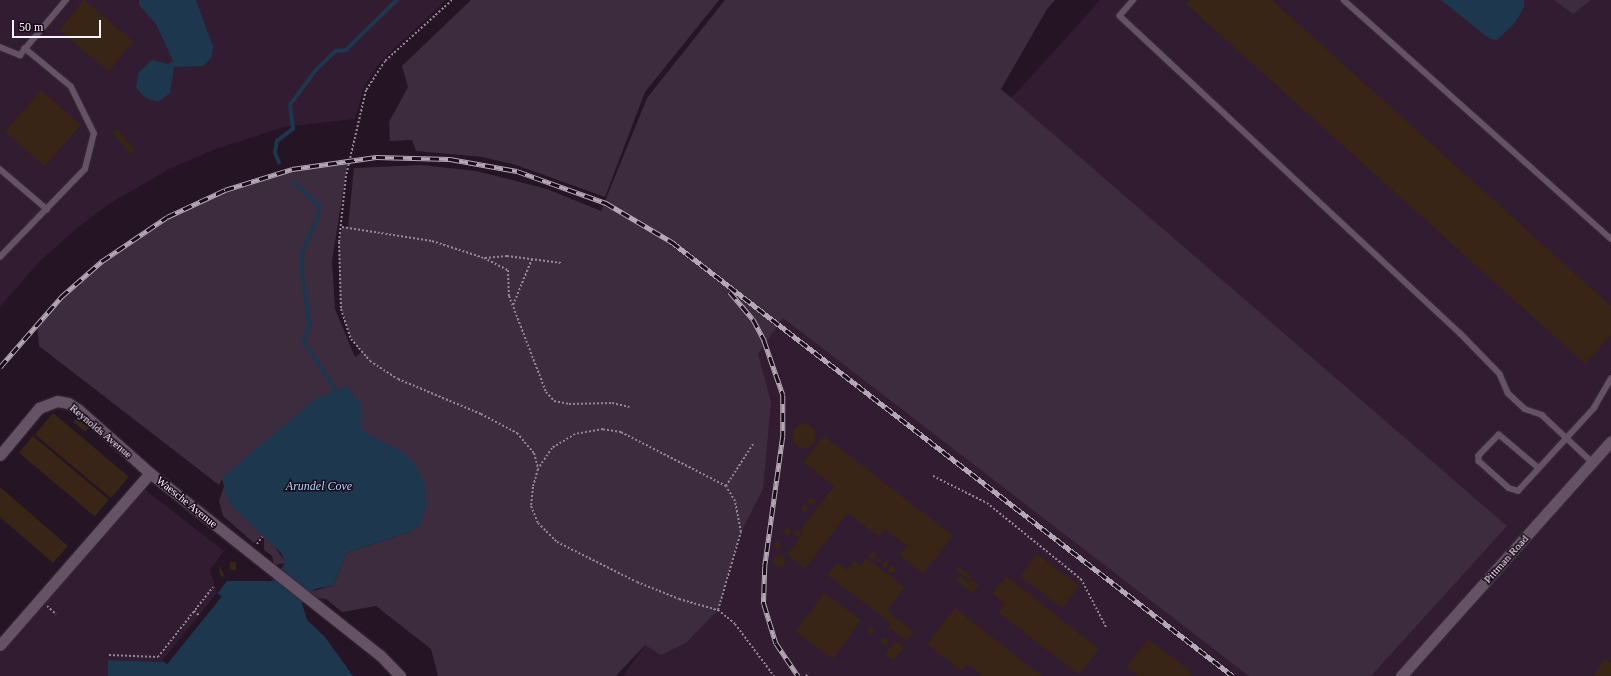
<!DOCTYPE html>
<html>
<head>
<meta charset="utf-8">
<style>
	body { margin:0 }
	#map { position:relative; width:1611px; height:676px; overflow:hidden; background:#241424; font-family:Georgia,serif }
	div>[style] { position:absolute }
	.built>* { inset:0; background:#311c31 }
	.green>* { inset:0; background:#3d2c3d }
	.water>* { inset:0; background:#1d374f }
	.pier>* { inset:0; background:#241424; transform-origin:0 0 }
	.stream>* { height:3.5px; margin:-1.75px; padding:0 1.75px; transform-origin:1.75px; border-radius:1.75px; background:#1d374f }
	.building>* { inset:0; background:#382515; transform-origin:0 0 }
	.round { border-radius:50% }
	.path>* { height:2px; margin-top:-1px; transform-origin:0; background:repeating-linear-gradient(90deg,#948794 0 2px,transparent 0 4px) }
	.roads { filter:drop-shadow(0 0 1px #382d38) drop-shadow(0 0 1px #382d38) }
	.service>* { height:5.5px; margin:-2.75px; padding:0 2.75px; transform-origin:2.75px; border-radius:2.75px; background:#655264 }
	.minor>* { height:11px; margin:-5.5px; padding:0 5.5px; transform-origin:5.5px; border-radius:5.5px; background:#655264 }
	.rail>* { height:4.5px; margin-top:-2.25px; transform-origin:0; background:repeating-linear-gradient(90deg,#1a0b1a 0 9px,#b5a8b5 0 18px); box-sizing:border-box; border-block:1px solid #b5a8b5 }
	span { translate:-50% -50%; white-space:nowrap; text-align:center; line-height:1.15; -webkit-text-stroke:3px #1a0b1a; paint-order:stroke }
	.street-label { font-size:11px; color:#fcf1fc }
	.water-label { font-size:12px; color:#aed6fb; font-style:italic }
	.scale { position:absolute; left:12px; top:20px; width:89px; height:18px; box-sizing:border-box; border:2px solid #fcf1fc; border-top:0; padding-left:5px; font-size:12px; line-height:14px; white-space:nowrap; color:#fcf1fc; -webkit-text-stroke:3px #1a0b1a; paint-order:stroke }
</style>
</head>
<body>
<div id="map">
	<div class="built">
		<div style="clip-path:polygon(0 0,446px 0,379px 63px,364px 87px,355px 119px,284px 127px,213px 150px,169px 169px,109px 204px,76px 229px,39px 262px,0 307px)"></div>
		<div style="clip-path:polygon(1100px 0,1611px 0,1611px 676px,623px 676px,645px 645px,756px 342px,1019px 90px)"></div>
		<div style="clip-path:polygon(139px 485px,224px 551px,210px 570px,217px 593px,164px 662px,108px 660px,108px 676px,0 676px,0 645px)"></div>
	</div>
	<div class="green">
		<div style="clip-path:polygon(471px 0,719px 0,645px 92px,605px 197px,516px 165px,482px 157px,416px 151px,412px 140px,390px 141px,389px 122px,408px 87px,402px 66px)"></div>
		<div style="clip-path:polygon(725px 0,1055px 0,1047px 9px,1001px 89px,1507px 526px,1371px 676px,1249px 676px,783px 318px,758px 354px,771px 402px,763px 489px,741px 532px,718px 610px,687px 642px,661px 655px,645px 645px,616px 676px,438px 676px,431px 649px,376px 606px,342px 612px,326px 599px,318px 598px,310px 592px,334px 585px,346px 553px,410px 532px,274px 546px,286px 563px,274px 565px,272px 556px,264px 550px,264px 538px,261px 537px,254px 543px,223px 516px,219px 501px,224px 486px,222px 479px,219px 485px,39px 346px,37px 323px,84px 275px,138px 234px,196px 202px,258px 178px,348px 160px,332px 261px,335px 309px,355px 357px,362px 352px,351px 339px,341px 309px,339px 277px,339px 242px,342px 227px,348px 227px,354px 168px,421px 165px,476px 171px,547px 189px,601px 211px,647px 98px)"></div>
		<div style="clip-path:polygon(1554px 0,1591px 0,1573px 14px)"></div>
	</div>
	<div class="water">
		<div style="clip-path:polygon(139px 0,196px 0,213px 46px,212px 57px,203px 66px,174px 67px,170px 93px,158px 102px,146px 98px,136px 88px,138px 73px,152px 60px,168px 64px,173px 61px,156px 24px,139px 5px)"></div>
		<div style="clip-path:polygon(1441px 0,1524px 0,1524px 7px,1515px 23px,1497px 40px,1490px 39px)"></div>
		<div style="clip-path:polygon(347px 386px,361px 404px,361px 427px,369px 435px,403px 452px,415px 464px,424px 482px,427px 503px,420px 525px,410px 532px,346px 553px,334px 585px,315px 589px,302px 603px,307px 620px,325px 637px,353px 676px,108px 676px,108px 660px,164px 662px,227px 581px,272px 581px,285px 563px,281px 553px,228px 502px,222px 478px,315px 399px)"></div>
	</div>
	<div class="pier">
		<div style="left:217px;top:593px;width:6px;height:87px;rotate:39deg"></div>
	</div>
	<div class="stream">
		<div style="left:279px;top:163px;width:11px;rotate:-112deg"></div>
		<div style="left:275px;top:153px;width:12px;rotate:-81deg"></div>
		<div style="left:277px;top:141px;width:20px;rotate:-37deg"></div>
		<div style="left:293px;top:129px;width:24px;rotate:-97deg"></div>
		<div style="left:290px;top:105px;width:44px;rotate:-53.4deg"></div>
		<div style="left:316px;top:70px;width:28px;rotate:-44deg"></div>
		<div style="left:336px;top:51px;width:10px;rotate:-6deg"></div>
		<div style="left:346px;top:50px;width:71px;rotate:-44.4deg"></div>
		<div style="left:293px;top:181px;width:37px;rotate:43deg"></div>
		<div style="left:320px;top:206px;width:12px;rotate:99deg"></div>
		<div style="left:318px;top:218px;width:37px;rotate:114deg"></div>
		<div style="left:303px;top:252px;width:16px;rotate:94deg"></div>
		<div style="left:302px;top:268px;width:59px;rotate:82.1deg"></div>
		<div style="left:310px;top:326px;width:16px;rotate:112deg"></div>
		<div style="left:304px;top:341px;width:57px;rotate:57.1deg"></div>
	</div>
	<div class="building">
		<div style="left:84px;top:0;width:65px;height:39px;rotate:40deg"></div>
		<div style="clip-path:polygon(1189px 0,1272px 0,1611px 306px,1611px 335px,1585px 364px,1186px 4px)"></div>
		<div style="left:41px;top:90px;width:53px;height:55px;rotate:41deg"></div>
		<div style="left:117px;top:129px;width:28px;height:6px;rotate:49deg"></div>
		<div style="left:53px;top:413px;width:99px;height:28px;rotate:40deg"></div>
		<div style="left:76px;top:418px;width:16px;height:5px;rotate:38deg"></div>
		<div class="round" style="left:792px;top:424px;width:24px;height:24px"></div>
		<div style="left:33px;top:436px;width:99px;height:22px;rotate:40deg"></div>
		<div style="clip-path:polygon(824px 436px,953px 536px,923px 574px,899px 555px,907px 546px,885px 529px,878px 537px,848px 513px,805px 569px,787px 555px,804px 532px,801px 529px,834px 486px,803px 462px)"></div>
		<div style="clip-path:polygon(0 487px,68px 546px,53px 563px,0 517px)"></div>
		<div class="round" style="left:807.5px;top:497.5px;width:7px;height:7px"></div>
		<div class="round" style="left:800.5px;top:504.5px;width:7px;height:7px"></div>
		<div class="round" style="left:783.5px;top:527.5px;width:7px;height:7px"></div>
		<div class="round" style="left:793.5px;top:529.5px;width:7px;height:7px"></div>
		<div class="round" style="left:773.5px;top:541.5px;width:7px;height:7px"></div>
		<div class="round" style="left:868.5px;top:551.5px;width:7px;height:7px"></div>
		<div style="left:1037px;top:554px;width:53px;height:28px;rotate:37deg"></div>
		<div class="round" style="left:773px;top:555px;width:12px;height:12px"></div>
		<div style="clip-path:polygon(879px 556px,882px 562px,888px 562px,887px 567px,883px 567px,882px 562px,876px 563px)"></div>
		<div style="clip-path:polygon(866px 558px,905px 587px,887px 611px,914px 632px,907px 641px,888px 627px,890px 623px,883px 617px,827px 575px,837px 563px,847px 570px,854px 561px,861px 566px)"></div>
		<div style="left:230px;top:562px;width:6px;height:8px"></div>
		<div style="clip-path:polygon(219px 565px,224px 574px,223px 579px,220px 575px)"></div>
		<div class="round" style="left:887.5px;top:565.5px;width:7px;height:7px"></div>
		<div style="clip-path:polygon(959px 566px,972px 577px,969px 580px,956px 570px)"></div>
		<div style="clip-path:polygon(960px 576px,969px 583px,972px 579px,979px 585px,973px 593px,956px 581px)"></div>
		<div style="clip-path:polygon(1006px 576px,1099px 649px,1079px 675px,998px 612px,1005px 604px,992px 594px)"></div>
		<div style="left:824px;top:593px;width:46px;height:48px;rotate:36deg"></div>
		<div style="clip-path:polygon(955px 608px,1006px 648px,1042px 676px,983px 676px,967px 664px,962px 671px,927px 644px)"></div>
		<div class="round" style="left:866.5px;top:626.5px;width:7px;height:7px"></div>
		<div class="round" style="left:880.5px;top:637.5px;width:7px;height:7px"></div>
		<div style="clip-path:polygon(1148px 639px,1192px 673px,1190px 676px,1138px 676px,1126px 667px)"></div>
		<div style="left:896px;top:641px;width:11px;height:17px;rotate:41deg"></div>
		<div style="clip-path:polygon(1604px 659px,1611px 663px,1611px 676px,1594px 676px)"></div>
	</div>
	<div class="path">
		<div style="left:452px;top:0;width:91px;rotate:137.7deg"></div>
		<div style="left:385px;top:61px;width:35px;rotate:123deg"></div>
		<div style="left:366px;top:90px;width:88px;rotate:103.1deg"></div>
		<div style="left:346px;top:176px;width:66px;rotate:96.1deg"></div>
		<div style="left:339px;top:242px;width:67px;rotate:88.3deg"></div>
		<div style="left:341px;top:309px;width:32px;rotate:72deg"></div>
		<div style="left:351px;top:339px;width:29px;rotate:49deg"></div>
		<div style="left:370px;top:361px;width:33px;rotate:33deg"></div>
		<div style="left:398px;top:379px;width:90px;rotate:22.9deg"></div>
		<div style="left:481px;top:414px;width:41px;rotate:27.8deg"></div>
		<div style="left:517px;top:433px;width:26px;rotate:50deg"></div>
		<div style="left:534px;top:453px;width:16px;rotate:75deg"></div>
		<div style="left:342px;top:227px;width:91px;rotate:8.8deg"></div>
		<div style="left:432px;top:241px;width:55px;rotate:18.1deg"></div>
		<div style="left:484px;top:258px;width:27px;rotate:27deg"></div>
		<div style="left:508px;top:270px;width:26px;rotate:88deg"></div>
		<div style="left:509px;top:296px;width:103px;rotate:68.9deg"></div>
		<div style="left:546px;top:392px;width:12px;rotate:48deg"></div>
		<div style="left:554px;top:401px;width:15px;rotate:11deg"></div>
		<div style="left:569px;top:404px;width:43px;rotate:-1.3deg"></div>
		<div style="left:612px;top:403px;width:18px;rotate:13deg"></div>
		<div style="left:485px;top:258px;width:22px;rotate:-5deg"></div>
		<div style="left:507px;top:256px;width:55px;rotate:7.3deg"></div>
		<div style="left:513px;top:305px;width:50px;rotate:-67.6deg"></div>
		<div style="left:933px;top:476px;width:60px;rotate:26.6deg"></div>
		<div style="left:987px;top:503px;width:121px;rotate:39deg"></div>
		<div style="left:1081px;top:579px;width:54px;rotate:62.5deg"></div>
		<div style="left:726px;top:486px;width:50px;rotate:-57.3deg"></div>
		<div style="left:257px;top:544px;width:9px;rotate:-54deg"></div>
		<div style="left:47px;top:606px;width:12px;rotate:42deg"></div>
		<div style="left:718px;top:610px;width:81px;rotate:-73.6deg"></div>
		<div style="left:741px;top:532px;width:32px;rotate:-101deg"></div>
		<div style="left:735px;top:501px;width:17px;rotate:-121deg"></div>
		<div style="left:726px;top:486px;width:118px;rotate:-152.8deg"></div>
		<div style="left:621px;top:432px;width:18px;rotate:-171deg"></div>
		<div style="left:603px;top:429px;width:28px;rotate:170deg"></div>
		<div style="left:575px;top:434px;width:27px;rotate:149deg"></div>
		<div style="left:552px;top:448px;width:25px;rotate:124deg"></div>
		<div style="left:538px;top:469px;width:19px;rotate:106deg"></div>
		<div style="left:533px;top:487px;width:19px;rotate:96deg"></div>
		<div style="left:531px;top:506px;width:18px;rotate:68deg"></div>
		<div style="left:538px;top:523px;width:27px;rotate:45deg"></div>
		<div style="left:557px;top:542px;width:89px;rotate:26.6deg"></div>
		<div style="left:637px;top:582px;width:45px;rotate:22deg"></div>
		<div style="left:679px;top:599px;width:41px;rotate:15.8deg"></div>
		<div style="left:718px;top:610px;width:22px;rotate:39deg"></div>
		<div style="left:735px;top:624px;width:65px;rotate:53.1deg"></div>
		<div style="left:194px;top:611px;width:8px;rotate:40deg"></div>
		<div style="left:109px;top:655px;width:49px;rotate:2.3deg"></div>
		<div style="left:158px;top:657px;width:89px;rotate:-51.8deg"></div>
		<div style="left:806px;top:676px;width:4px;rotate:-45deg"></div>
	</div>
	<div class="roads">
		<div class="service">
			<div style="left:1134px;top:0;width:21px;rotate:131deg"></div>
			<div style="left:1120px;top:16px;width:466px;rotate:43deg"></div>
			<div style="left:1461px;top:334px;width:56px;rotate:45.7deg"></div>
			<div style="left:1500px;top:374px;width:21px;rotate:67deg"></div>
			<div style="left:1508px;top:393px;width:23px;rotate:43deg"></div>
			<div style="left:1525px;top:409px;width:18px;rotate:19deg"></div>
			<div style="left:1542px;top:415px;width:69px;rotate:43.2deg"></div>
			<div style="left:1344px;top:0;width:358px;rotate:41.8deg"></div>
			<div style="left:0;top:47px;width:22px;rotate:22deg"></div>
			<div style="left:20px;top:55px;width:72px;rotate:-50.1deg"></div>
			<div style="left:0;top:169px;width:62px;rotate:40.4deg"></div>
			<div style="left:0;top:257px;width:122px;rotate:-46deg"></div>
			<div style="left:85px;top:169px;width:36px;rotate:-76deg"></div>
			<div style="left:94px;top:134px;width:52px;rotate:-116.1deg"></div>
			<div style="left:71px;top:87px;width:60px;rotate:-140.4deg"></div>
			<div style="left:1538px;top:468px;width:51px;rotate:-139.8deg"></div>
			<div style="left:1499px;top:435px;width:29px;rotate:134deg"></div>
			<div style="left:1479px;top:456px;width:5px;rotate:90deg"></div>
			<div style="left:1479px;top:461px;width:40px;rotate:42deg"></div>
			<div style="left:1509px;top:488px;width:9px;rotate:18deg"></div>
			<div style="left:1518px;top:491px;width:113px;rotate:-47.5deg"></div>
			<div style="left:1594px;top:408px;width:34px;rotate:-60deg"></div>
		</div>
		<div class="minor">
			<div style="left:0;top:455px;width:61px;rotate:-50.3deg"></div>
			<div style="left:39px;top:408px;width:19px;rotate:-21deg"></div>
			<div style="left:57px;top:401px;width:11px;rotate:10deg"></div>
			<div style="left:68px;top:403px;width:13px;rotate:32deg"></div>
			<div style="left:79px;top:410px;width:95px;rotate:41.6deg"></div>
			<div style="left:0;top:645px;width:228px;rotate:-48.9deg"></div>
			<div style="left:150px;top:473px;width:293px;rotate:38.4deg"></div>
			<div style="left:380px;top:655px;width:29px;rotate:46deg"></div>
			<div style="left:1401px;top:676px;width:315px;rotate:-48.2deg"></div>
		</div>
	</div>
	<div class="rail">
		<div style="left:730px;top:292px;width:35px;rotate:50deg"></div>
		<div style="left:753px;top:319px;width:24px;rotate:62deg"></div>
		<div style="left:764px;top:340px;width:58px;rotate:70.9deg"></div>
		<div style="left:783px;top:395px;width:41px;rotate:90deg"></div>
		<div style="left:783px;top:436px;width:131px;rotate:97.9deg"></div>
		<div style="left:765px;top:566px;width:38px;rotate:92deg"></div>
		<div style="left:764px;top:604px;width:41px;rotate:72.9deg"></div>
		<div style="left:776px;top:643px;width:40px;rotate:56deg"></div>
		<div style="left:0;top:367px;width:93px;rotate:-48.9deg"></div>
		<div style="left:61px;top:297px;width:55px;rotate:-41.3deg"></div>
		<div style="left:102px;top:261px;width:78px;rotate:-34.1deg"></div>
		<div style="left:167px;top:217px;width:64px;rotate:-25deg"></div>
		<div style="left:225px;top:190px;width:70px;rotate:-17.4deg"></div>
		<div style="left:292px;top:169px;width:85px;rotate:-8.1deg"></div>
		<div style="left:376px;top:157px;width:74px;rotate:1.5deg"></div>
		<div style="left:450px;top:159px;width:68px;rotate:10.2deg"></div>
		<div style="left:517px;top:171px;width:95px;rotate:19.8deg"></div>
		<div style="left:606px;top:203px;width:77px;rotate:30.6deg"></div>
		<div style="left:672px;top:242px;width:709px;rotate:37.73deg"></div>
	</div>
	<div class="street-label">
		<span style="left:101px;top:431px;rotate:40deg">Reynolds Avenue</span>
		<span style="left:187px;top:502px;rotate:39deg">Waesche Avenue</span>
		<span style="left:1506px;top:559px;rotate:-48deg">Pittman Road</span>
	</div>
	<div class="water-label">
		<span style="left:319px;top:487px">Arundel Cove</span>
	</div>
	<div class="scale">50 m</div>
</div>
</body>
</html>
